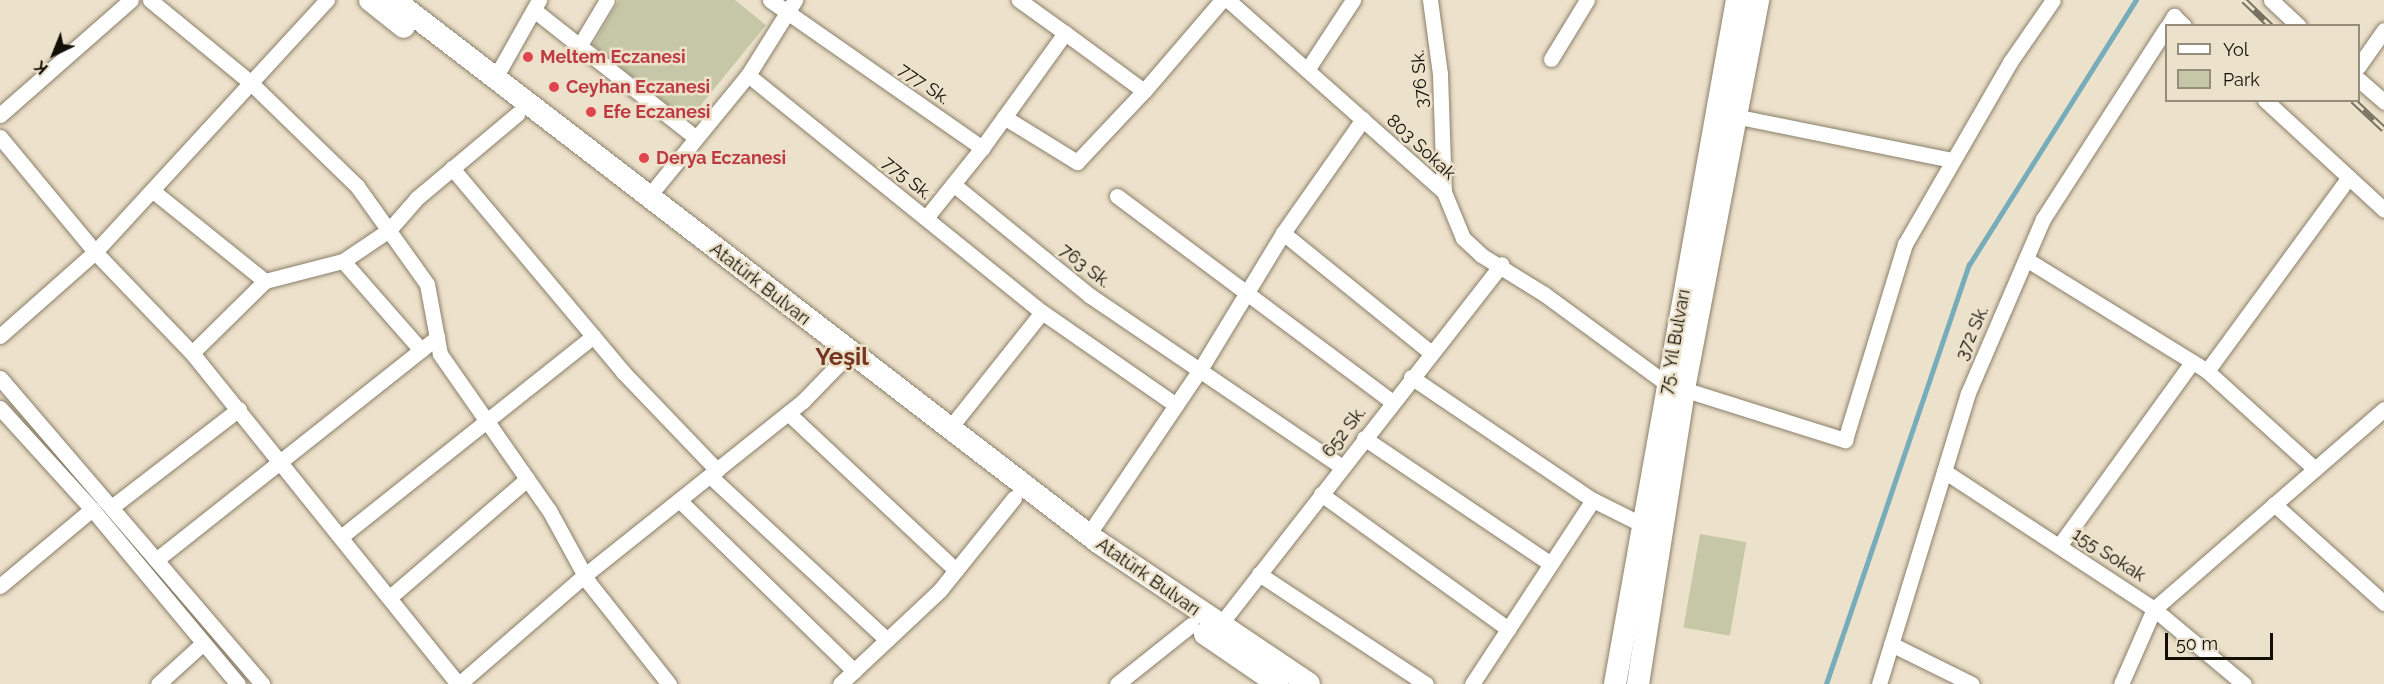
<!DOCTYPE html>
<html>
<head>
<meta charset="utf-8">
<style>
	body { margin:0 }
	#map { position:relative; width:2384px; height:684px; overflow:hidden; background:#ece1ca; font-family:Raleway,sans-serif }
	div>[style] { position:absolute }
	.green>* { inset:0; background:#c5c7a6; transform-origin:0 0 }
	.stream>* { height:4.5px; margin:-2.25px; padding:0 2.25px; transform-origin:2.25px; border-radius:2.25px; background:#77adba }
	.roads { filter:drop-shadow(0 0 2px #8a7f6a) drop-shadow(0 0 2px #8a7f6a) }
	.street>* { height:15px; margin:-7.5px; padding:0 7.5px; transform-origin:7.5px; border-radius:7.5px; background:#fff }
	.secondary>* { height:22px; margin:-11px; padding:0 11px; transform-origin:11px; border-radius:11px; background:#fff }
	.rail>* { height:7px; margin-top:-3.5px; transform-origin:0; background:repeating-linear-gradient(90deg,#ece1ca 0 14px,#777162 0 28px); box-sizing:border-box; border-block:2px solid #777162 }
	.dots>* { width:16px; height:16px; translate:-50% -50%; box-sizing:border-box; border:3px solid #ece1ca; border-radius:50% }
	span { translate:-50% -50%; white-space:nowrap; text-align:center; line-height:1.15; -webkit-text-stroke:5px #ece1ca; paint-order:stroke }
	.health-label { font-size:18px; color:#be3a42; font-weight:700 }
	.left { translate:0 -50%; text-align:left }
	.street-label { font-size:18px; color:#120f07 }
	.district-label { font-size:24px; color:#77341e; font-weight:700 }
	.legend { position:absolute; left:2165px; top:24px; width:195px; height:78px; box-sizing:border-box; background:#ece1ca; border:2px solid #958d7c; margin:0; padding:8px 10px; list-style:none; font-size:18px; color:#120f07 }
	.legend li { display:flex; align-items:center; gap:12px; height:30px }
	.legend b { width:30px; border:2px solid #958d7c }
	.north { position:absolute; left:24px; top:24px; width:60px; height:60px; -webkit-text-stroke:4px #ece1ca; paint-order:stroke; rotate:223deg; font-size:16px; font-weight:700; line-height:24px; text-align:center; color:#120f07 }
	.north::after { content:''; display:block; margin:auto; width:21px; height:27px; background:#120f07; clip-path:polygon(50% 0,100% 100%,50% 72%,0 100%) }
	.scale { position:absolute; left:2165px; top:633px; width:108px; height:27px; box-sizing:border-box; border:3px solid #120f07; border-top:0; padding-left:8px; font-size:18px; line-height:21px; white-space:nowrap; color:#120f07; -webkit-text-stroke:4px #ece1ca; paint-order:stroke }
</style>
</head>
<body>
<div id="map">
	<div class="green">
		<div style="clip-path:polygon(619px 0,735px 0,766px 25px,688px 121px,593px 45px)"></div>
		<div style="left:1700px;top:534px;width:47px;height:95px;rotate:10deg"></div>
	</div>
	<div class="stream">
		<div style="left:1826px;top:684px;width:443px;rotate:-71.2deg"></div>
		<div style="left:1969px;top:265px;width:313px;rotate:-57.8deg"></div>
	</div>
	<div class="roads">
		<div class="street">
			<div style="left:150px;top:0;width:131px;rotate:39.4deg"></div>
			<div style="left:251px;top:83px;width:148px;rotate:44.2deg"></div>
			<div style="left:357px;top:186px;width:120px;rotate:54.5deg"></div>
			<div style="left:427px;top:284px;width:71px;rotate:79.5deg"></div>
			<div style="left:440px;top:354px;width:190px;rotate:55.1deg"></div>
			<div style="left:549px;top:510px;width:83px;rotate:61.3deg"></div>
			<div style="left:589px;top:583px;width:129px;rotate:51.6deg"></div>
			<div style="left:770px;top:0;width:259px;rotate:34.9deg"></div>
			<div style="left:982px;top:148px;width:90px;rotate:128.7deg"></div>
			<div style="left:1228px;top:0;width:289px;rotate:41.6deg"></div>
			<div style="left:1444px;top:192px;width:50px;rotate:67.6deg"></div>
			<div style="left:1463px;top:238px;width:25px;rotate:43deg"></div>
			<div style="left:1481px;top:255px;width:74px;rotate:31.8deg"></div>
			<div style="left:1544px;top:294px;width:152px;rotate:36.2deg"></div>
			<div style="left:1667px;top:384px;width:187px;rotate:17.5deg"></div>
			<div style="left:1845px;top:440px;width:205px;rotate:-73deg"></div>
			<div style="left:1905px;top:244px;width:210px;rotate:-60deg"></div>
			<div style="left:2010px;top:62px;width:75px;rotate:-55.3deg"></div>
			<div style="left:1430px;top:0;width:75px;rotate:82.3deg"></div>
			<div style="left:1440px;top:74px;width:118px;rotate:88.1deg"></div>
			<div style="left:2271px;top:0;width:38px;rotate:43deg"></div>
			<div style="left:534px;top:10px;width:206px;rotate:38.3deg"></div>
			<div style="left:2168px;top:26px;width:12px;rotate:-59deg"></div>
			<div style="left:2174px;top:16px;width:14px;rotate:45deg"></div>
			<div style="left:580px;top:45px;width:52px;rotate:-59deg"></div>
			<div style="left:1551px;top:59px;width:69px;rotate:-58.6deg"></div>
			<div style="left:2358px;top:67px;width:45px;rotate:-54.9deg"></div>
			<div style="left:1307px;top:70px;width:84px;rotate:-56.7deg"></div>
			<div style="left:748px;top:75px;width:378px;rotate:38.9deg"></div>
			<div style="left:495px;top:78px;width:90px;rotate:-60.6deg"></div>
			<div style="left:2358px;top:79px;width:35px;rotate:41deg"></div>
			<div style="left:1144px;top:91px;width:120px;rotate:-49.4deg"></div>
			<div style="left:2265px;top:100px;width:162px;rotate:42.7deg"></div>
			<div style="left:0;top:115px;width:174px;rotate:-41.3deg"></div>
			<div style="left:1734px;top:116px;width:223px;rotate:11.4deg"></div>
			<div style="left:1004px;top:117px;width:86px;rotate:31.7deg"></div>
			<div style="left:1077px;top:162px;width:98px;rotate:-46.7deg"></div>
			<div style="left:1144px;top:91px;width:98px;rotate:-143.7deg"></div>
			<div style="left:0;top:137px;width:149px;rotate:50.4deg"></div>
			<div style="left:95px;top:252px;width:140px;rotate:46.2deg"></div>
			<div style="left:192px;top:353px;width:425px;rotate:51.2deg"></div>
			<div style="left:982px;top:148px;width:142px;rotate:-54.2deg"></div>
			<div style="left:1065px;top:33px;width:57px;rotate:-144.3deg"></div>
			<div style="left:452px;top:168px;width:266px;rotate:50deg"></div>
			<div style="left:623px;top:372px;width:136px;rotate:46.2deg"></div>
			<div style="left:953px;top:184px;width:176px;rotate:39.2deg"></div>
			<div style="left:1089px;top:295px;width:306px;rotate:34.2deg"></div>
			<div style="left:153px;top:191px;width:144px;rotate:38.8deg"></div>
			<div style="left:265px;top:281px;width:81px;rotate:-14.4deg"></div>
			<div style="left:343px;top:261px;width:55px;rotate:-34deg"></div>
			<div style="left:389px;top:230px;width:43px;rotate:-48.8deg"></div>
			<div style="left:417px;top:198px;width:131px;rotate:-40deg"></div>
			<div style="left:1117px;top:196px;width:344px;rotate:36.8deg"></div>
			<div style="left:648px;top:197px;width:158px;rotate:-50.7deg"></div>
			<div style="left:748px;top:75px;width:89px;rotate:-57.9deg"></div>
			<div style="left:1283px;top:233px;width:191px;rotate:39deg"></div>
			<div style="left:2026px;top:259px;width:213px;rotate:31.7deg"></div>
			<div style="left:2207px;top:371px;width:146px;rotate:42.2deg"></div>
			<div style="left:343px;top:261px;width:118px;rotate:48.8deg"></div>
			<div style="left:0;top:336px;width:127px;rotate:-41.5deg"></div>
			<div style="left:95px;top:252px;width:343px;rotate:-47.4deg"></div>
			<div style="left:192px;top:353px;width:103px;rotate:-44.6deg"></div>
			<div style="left:2207px;top:371px;width:240px;rotate:-53.8deg"></div>
			<div style="left:1411px;top:377px;width:220px;rotate:34.1deg"></div>
			<div style="left:0;top:378px;width:403px;rotate:49.4deg"></div>
			<div style="left:0;top:408px;width:137px;rotate:47.7deg"></div>
			<div style="left:92px;top:509px;width:228px;rotate:50.2deg"></div>
			<div style="left:788px;top:413px;width:230px;rotate:43.1deg"></div>
			<div style="left:949px;top:429px;width:149px;rotate:-51.5deg"></div>
			<div style="left:1042px;top:312px;width:163px;rotate:34.8deg"></div>
			<div style="left:1364px;top:438px;width:225px;rotate:34deg"></div>
			<div style="left:1944px;top:471px;width:251px;rotate:33.3deg"></div>
			<div style="left:2154px;top:609px;width:117px;rotate:39.8deg"></div>
			<div style="left:710px;top:476px;width:241px;rotate:42.8deg"></div>
			<div style="left:1321px;top:494px;width:231px;rotate:35.8deg"></div>
			<div style="left:679px;top:500px;width:245px;rotate:44.3deg"></div>
			<div style="left:2274px;top:504px;width:148px;rotate:42deg"></div>
			<div style="left:113px;top:506px;width:159px;rotate:-37.6deg"></div>
			<div style="left:1088px;top:535px;width:202px;rotate:-55.9deg"></div>
			<div style="left:1201px;top:368px;width:158px;rotate:-58.7deg"></div>
			<div style="left:1283px;top:233px;width:139px;rotate:-54.9deg"></div>
			<div style="left:342px;top:536px;width:321px;rotate:-38.5deg"></div>
			<div style="left:2059px;top:546px;width:227px;rotate:-54.1deg"></div>
			<div style="left:156px;top:560px;width:359px;rotate:-38.4deg"></div>
			<div style="left:1259px;top:574px;width:200px;rotate:33.4deg"></div>
			<div style="left:0;top:586px;width:120px;rotate:-39.9deg"></div>
			<div style="left:390px;top:597px;width:181px;rotate:-40.7deg"></div>
			<div style="left:1219px;top:626px;width:459px;rotate:-52deg"></div>
			<div style="left:1891px;top:644px;width:90px;rotate:26.3deg"></div>
			<div style="left:158px;top:684px;width:61px;rotate:-42.3deg"></div>
			<div style="left:459px;top:684px;width:167px;rotate:-40.9deg"></div>
			<div style="left:585px;top:575px;width:279px;rotate:-38.6deg"></div>
			<div style="left:803px;top:401px;width:52px;rotate:-45.8deg"></div>
			<div style="left:840px;top:684px;width:137px;rotate:-43.2deg"></div>
			<div style="left:940px;top:590px;width:118px;rotate:-51.2deg"></div>
			<div style="left:1117px;top:684px;width:95px;rotate:-38.6deg"></div>
			<div style="left:1472px;top:684px;width:220px;rotate:-56.7deg"></div>
			<div style="left:1593px;top:500px;width:56px;rotate:26.6deg"></div>
			<div style="left:1879px;top:684px;width:304px;rotate:-73deg"></div>
			<div style="left:1968px;top:393px;width:189px;rotate:-66.7deg"></div>
			<div style="left:2043px;top:219px;width:227px;rotate:-57.2deg"></div>
			<div style="left:2121px;top:684px;width:82px;rotate:-66.3deg"></div>
			<div style="left:2154px;top:609px;width:305px;rotate:-41deg"></div>
		</div>
		<div class="secondary">
			<div style="left:370px;top:0;width:43px;rotate:38.5deg"></div>
			<div style="left:394px;top:0;width:888px;rotate:37.59deg"></div>
			<div style="left:1098px;top:542px;width:254px;rotate:33.9deg"></div>
			<div style="left:1205px;top:634px;width:88px;rotate:34.4deg"></div>
			<div style="left:1615px;top:684px;width:695px;rotate:-79.89deg"></div>
			<div style="left:1638px;top:684px;width:299px;rotate:-81.1deg"></div>
			<div style="left:1684px;top:389px;width:396px;rotate:-79.2deg"></div>
		</div>
	</div>
	<div class="rail">
		<div style="left:2244px;top:0;width:37px;rotate:44deg"></div>
		<div style="left:2353px;top:100px;width:42px;rotate:43.1deg"></div>
	</div>
	<div class="dots">
		<div style="left:528px;top:57px;background:#e0444e"></div>
		<div style="left:554px;top:87px;background:#e0444e"></div>
		<div style="left:591px;top:112px;background:#e0444e"></div>
		<div style="left:644px;top:158px;background:#e0444e"></div>
	</div>
	<div class="health-label">
		<span class="left" style="left:540px;top:57px">Meltem Eczanesi</span>
		<span class="left" style="left:566px;top:87px">Ceyhan Eczanesi</span>
		<span class="left" style="left:603px;top:112px">Efe Eczanesi</span>
		<span class="left" style="left:656px;top:158px">Derya Eczanesi</span>
	</div>
	<div class="street-label">
		<span style="left:1420px;top:79px;rotate:-94deg">376 Sk.</span>
		<span style="left:924px;top:84px;rotate:35deg">777 Sk.</span>
		<span style="left:1421px;top:147px;rotate:43deg">803 Sokak</span>
		<span style="left:907px;top:178px;rotate:39deg">775 Sk.</span>
		<span style="left:1085px;top:266px;rotate:38deg">763 Sk.</span>
		<span style="left:760px;top:284px;rotate:38deg">Atatürk Bulvarı</span>
		<span style="left:1972px;top:333px;rotate:-66deg">372 Sk.</span>
		<span style="left:1675px;top:342px;rotate:-80deg">75. Yıl Bulvarı</span>
		<span style="left:1344px;top:432px;rotate:-52deg">652 Sk.</span>
		<span style="left:2109px;top:555px;rotate:33deg">155 Sokak</span>
		<span style="left:1148px;top:577px;rotate:35deg">Atatürk Bulvarı</span>
	</div>
	<div class="district-label">
		<span style="left:842px;top:357px">Yeşil</span>
	</div>
	<ul class="legend">
	<li><b style="height:8px;background:#fff"></b>Yol</li>
	<li><b style="height:16px;background:#c5c7a6"></b>Park</li>
	</ul>
	<div class="north">K</div>
	<div class="scale">50 m</div>
</div>
</body>
</html>
